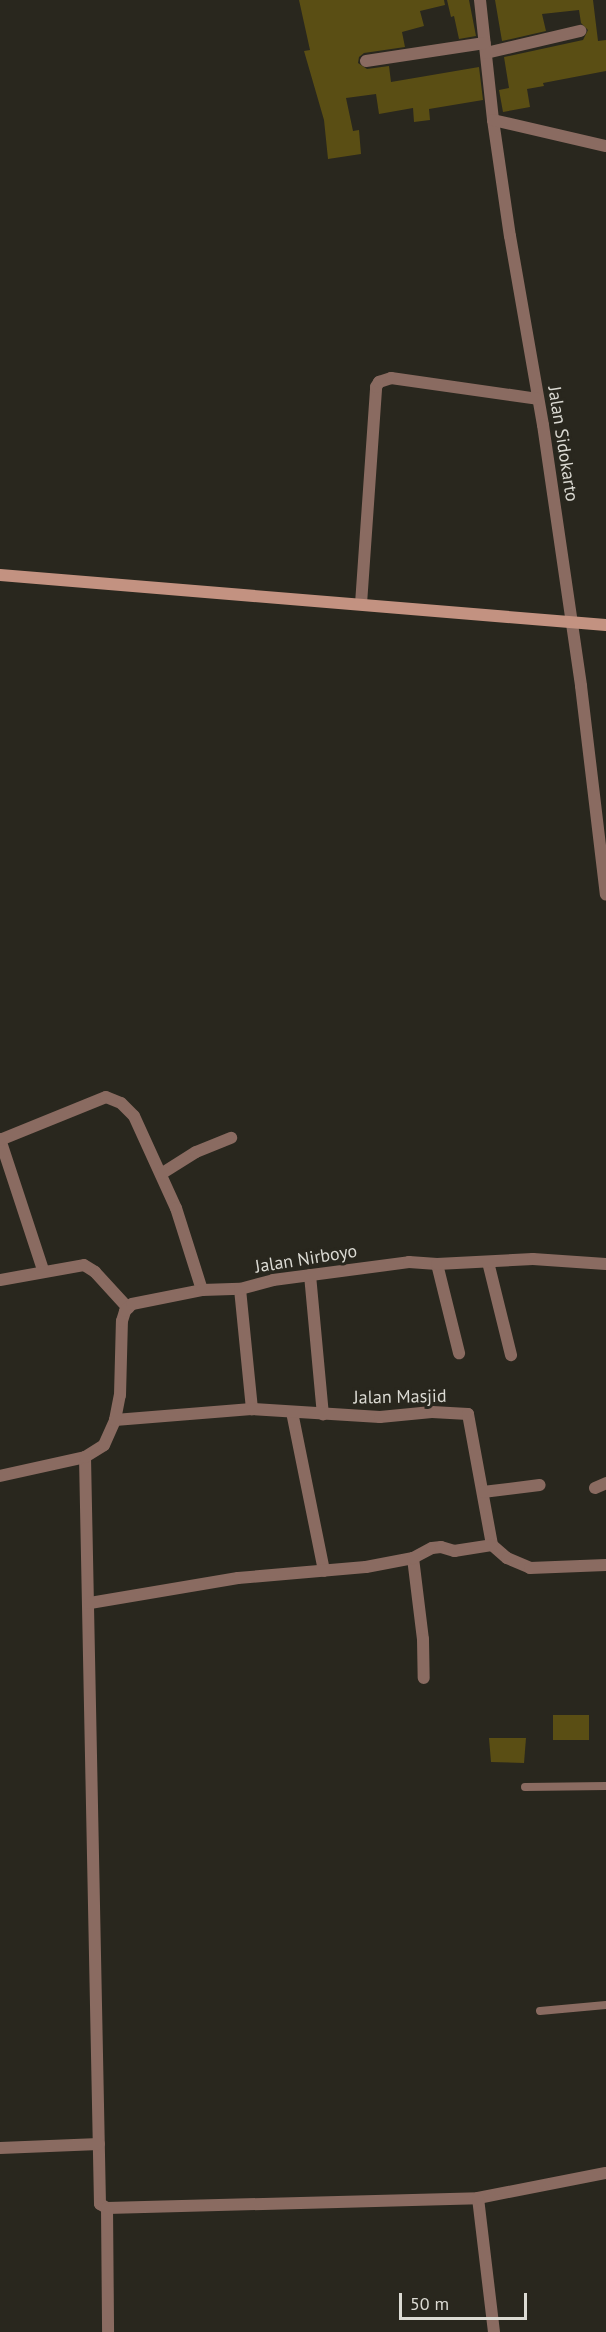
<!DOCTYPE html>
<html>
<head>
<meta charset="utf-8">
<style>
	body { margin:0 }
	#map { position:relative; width:606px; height:2332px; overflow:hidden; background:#29271e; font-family:"PT Sans",sans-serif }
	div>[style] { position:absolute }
	.building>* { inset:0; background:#5a4e14; transform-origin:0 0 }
	.service>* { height:8px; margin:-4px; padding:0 4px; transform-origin:4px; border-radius:4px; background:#8a6b61 }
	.minor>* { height:12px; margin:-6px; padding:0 6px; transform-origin:6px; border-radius:6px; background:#8a6b61 }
	.secondary>* { height:12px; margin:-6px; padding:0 6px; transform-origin:6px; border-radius:6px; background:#c39281 }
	span { translate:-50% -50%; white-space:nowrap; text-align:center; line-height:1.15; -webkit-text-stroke:6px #29271e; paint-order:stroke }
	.street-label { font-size:18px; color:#dbdad3 }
	.scale { position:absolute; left:399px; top:2293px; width:128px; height:27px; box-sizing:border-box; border:3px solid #dbdad3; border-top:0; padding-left:8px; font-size:18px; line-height:21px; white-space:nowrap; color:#dbdad3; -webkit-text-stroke:4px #29271e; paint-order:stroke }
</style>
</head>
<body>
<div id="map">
	<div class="building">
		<div style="clip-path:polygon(299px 0,444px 0,445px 5px,420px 11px,424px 26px,402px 32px,405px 47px,364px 53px,359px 57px,358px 63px,367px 69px,389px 66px,391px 82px,479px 67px,483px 100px,429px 109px,430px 120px,414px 122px,413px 108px,379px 114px,376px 94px,346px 98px,353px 131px,359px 130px,361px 154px,328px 159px,324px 120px,304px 51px,310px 50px)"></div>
		<div style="clip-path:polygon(447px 0,469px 0,476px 36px,459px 39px,454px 16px,451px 17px)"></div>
		<div style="clip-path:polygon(495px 0,593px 0,598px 41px,606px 40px,606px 71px,543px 83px,544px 86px,527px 89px,530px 107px,503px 112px,499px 90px,509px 88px,504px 57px,583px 40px,588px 30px,581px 23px,579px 10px,542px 14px,546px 31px,502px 41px)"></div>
		<div style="left:553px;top:1715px;width:36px;height:25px"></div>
		<div style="clip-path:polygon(489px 1738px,526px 1738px,524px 1763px,491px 1762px)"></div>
	</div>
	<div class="service">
		<div style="left:525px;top:1787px;width:81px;rotate:-0.7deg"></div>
		<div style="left:540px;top:2011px;width:66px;rotate:-5.2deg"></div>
	</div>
	<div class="minor">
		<div style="left:480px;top:0;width:121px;rotate:83.8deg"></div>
		<div style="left:493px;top:120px;width:117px;rotate:81.7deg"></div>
		<div style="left:510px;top:236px;width:192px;rotate:80.1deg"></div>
		<div style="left:543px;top:425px;width:264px;rotate:81.7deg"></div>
		<div style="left:581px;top:686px;width:210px;rotate:83.2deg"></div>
		<div style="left:486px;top:53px;width:97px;rotate:-13.2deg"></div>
		<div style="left:366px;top:61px;width:120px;rotate:-8.6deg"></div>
		<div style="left:493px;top:120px;width:116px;rotate:13deg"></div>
		<div style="left:361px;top:604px;width:218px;rotate:-86deg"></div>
		<div style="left:376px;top:387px;width:6px;rotate:-59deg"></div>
		<div style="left:379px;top:382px;width:13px;rotate:-18deg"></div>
		<div style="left:391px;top:378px;width:148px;rotate:8.1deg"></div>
		<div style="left:0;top:1139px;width:138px;rotate:71.8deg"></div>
		<div style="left:0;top:1140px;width:114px;rotate:-22.1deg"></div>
		<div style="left:106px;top:1097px;width:16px;rotate:22deg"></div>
		<div style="left:121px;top:1103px;width:18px;rotate:45deg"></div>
		<div style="left:134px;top:1116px;width:101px;rotate:65.5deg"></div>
		<div style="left:176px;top:1208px;width:86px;rotate:72.4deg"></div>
		<div style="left:161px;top:1174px;width:41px;rotate:-32.2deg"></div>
		<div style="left:196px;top:1152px;width:38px;rotate:-22deg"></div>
		<div style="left:488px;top:1262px;width:96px;rotate:76.1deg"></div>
		<div style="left:437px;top:1264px;width:92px;rotate:76.1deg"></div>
		<div style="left:310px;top:1275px;width:140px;rotate:84.7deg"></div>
		<div style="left:0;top:1280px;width:85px;rotate:-10.1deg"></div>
		<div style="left:84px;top:1265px;width:13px;rotate:32deg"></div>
		<div style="left:95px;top:1272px;width:49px;rotate:47.5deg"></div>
		<div style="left:240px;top:1289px;width:121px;rotate:84.3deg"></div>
		<div style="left:292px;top:1412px;width:162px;rotate:78.6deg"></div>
		<div style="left:115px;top:1420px;width:137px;rotate:-4.6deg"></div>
		<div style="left:252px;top:1409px;width:128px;rotate:3.6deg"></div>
		<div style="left:380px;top:1417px;width:52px;rotate:-5.5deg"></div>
		<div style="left:432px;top:1412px;width:36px;rotate:3deg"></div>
		<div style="left:468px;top:1414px;width:133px;rotate:79.6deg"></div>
		<div style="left:492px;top:1545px;width:20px;rotate:41deg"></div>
		<div style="left:507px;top:1558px;width:25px;rotate:23deg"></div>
		<div style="left:530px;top:1568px;width:76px;rotate:-2.3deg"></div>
		<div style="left:85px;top:1457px;width:747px;rotate:88.85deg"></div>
		<div style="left:100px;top:2204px;width:8px;rotate:30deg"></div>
		<div style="left:107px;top:2208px;width:371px;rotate:-1.5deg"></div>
		<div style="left:478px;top:2198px;width:130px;rotate:-11.1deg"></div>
		<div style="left:0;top:1476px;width:87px;rotate:-12.6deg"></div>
		<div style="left:85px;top:1457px;width:22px;rotate:-32deg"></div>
		<div style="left:104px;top:1445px;width:27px;rotate:-66deg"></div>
		<div style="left:115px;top:1420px;width:25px;rotate:-79deg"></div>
		<div style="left:120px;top:1395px;width:74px;rotate:-88.5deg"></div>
		<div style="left:122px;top:1321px;width:10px;rotate:-73deg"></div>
		<div style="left:125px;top:1311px;width:10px;rotate:-45deg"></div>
		<div style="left:132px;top:1304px;width:71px;rotate:-11.3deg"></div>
		<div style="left:202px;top:1290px;width:38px;rotate:-2deg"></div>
		<div style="left:240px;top:1289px;width:34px;rotate:-15deg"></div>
		<div style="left:273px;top:1280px;width:137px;rotate:-7.5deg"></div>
		<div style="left:409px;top:1262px;width:28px;rotate:4deg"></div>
		<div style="left:437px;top:1264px;width:96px;rotate:-3deg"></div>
		<div style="left:533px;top:1259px;width:73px;rotate:3.9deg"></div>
		<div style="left:595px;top:1488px;width:12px;rotate:-24deg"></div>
		<div style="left:483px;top:1492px;width:57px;rotate:-7deg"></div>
		<div style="left:413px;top:1558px;width:82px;rotate:83deg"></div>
		<div style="left:423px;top:1639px;width:39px;rotate:89deg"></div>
		<div style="left:90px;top:1603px;width:150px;rotate:-9.6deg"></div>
		<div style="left:238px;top:1578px;width:128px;rotate:-4.9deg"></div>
		<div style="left:366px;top:1567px;width:48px;rotate:-10.8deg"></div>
		<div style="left:413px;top:1558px;width:21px;rotate:-28deg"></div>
		<div style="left:432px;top:1548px;width:9px;rotate:-6deg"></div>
		<div style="left:441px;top:1547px;width:14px;rotate:17deg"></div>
		<div style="left:454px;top:1551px;width:38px;rotate:-9deg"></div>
		<div style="left:0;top:2148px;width:99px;rotate:-2.3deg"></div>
		<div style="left:478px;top:2198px;width:135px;rotate:83.2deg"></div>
		<div style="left:107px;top:2208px;width:124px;rotate:89.5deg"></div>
	</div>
	<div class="secondary">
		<div style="left:0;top:575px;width:608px;rotate:4.72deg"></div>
	</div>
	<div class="street-label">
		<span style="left:563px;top:444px;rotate:81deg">Jalan Sidokarto</span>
		<span style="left:306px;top:1259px;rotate:-9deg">Jalan Nirboyo</span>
		<span style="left:400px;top:1397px;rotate:-1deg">Jalan Masjid</span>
	</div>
	<div class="scale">50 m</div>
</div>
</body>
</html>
